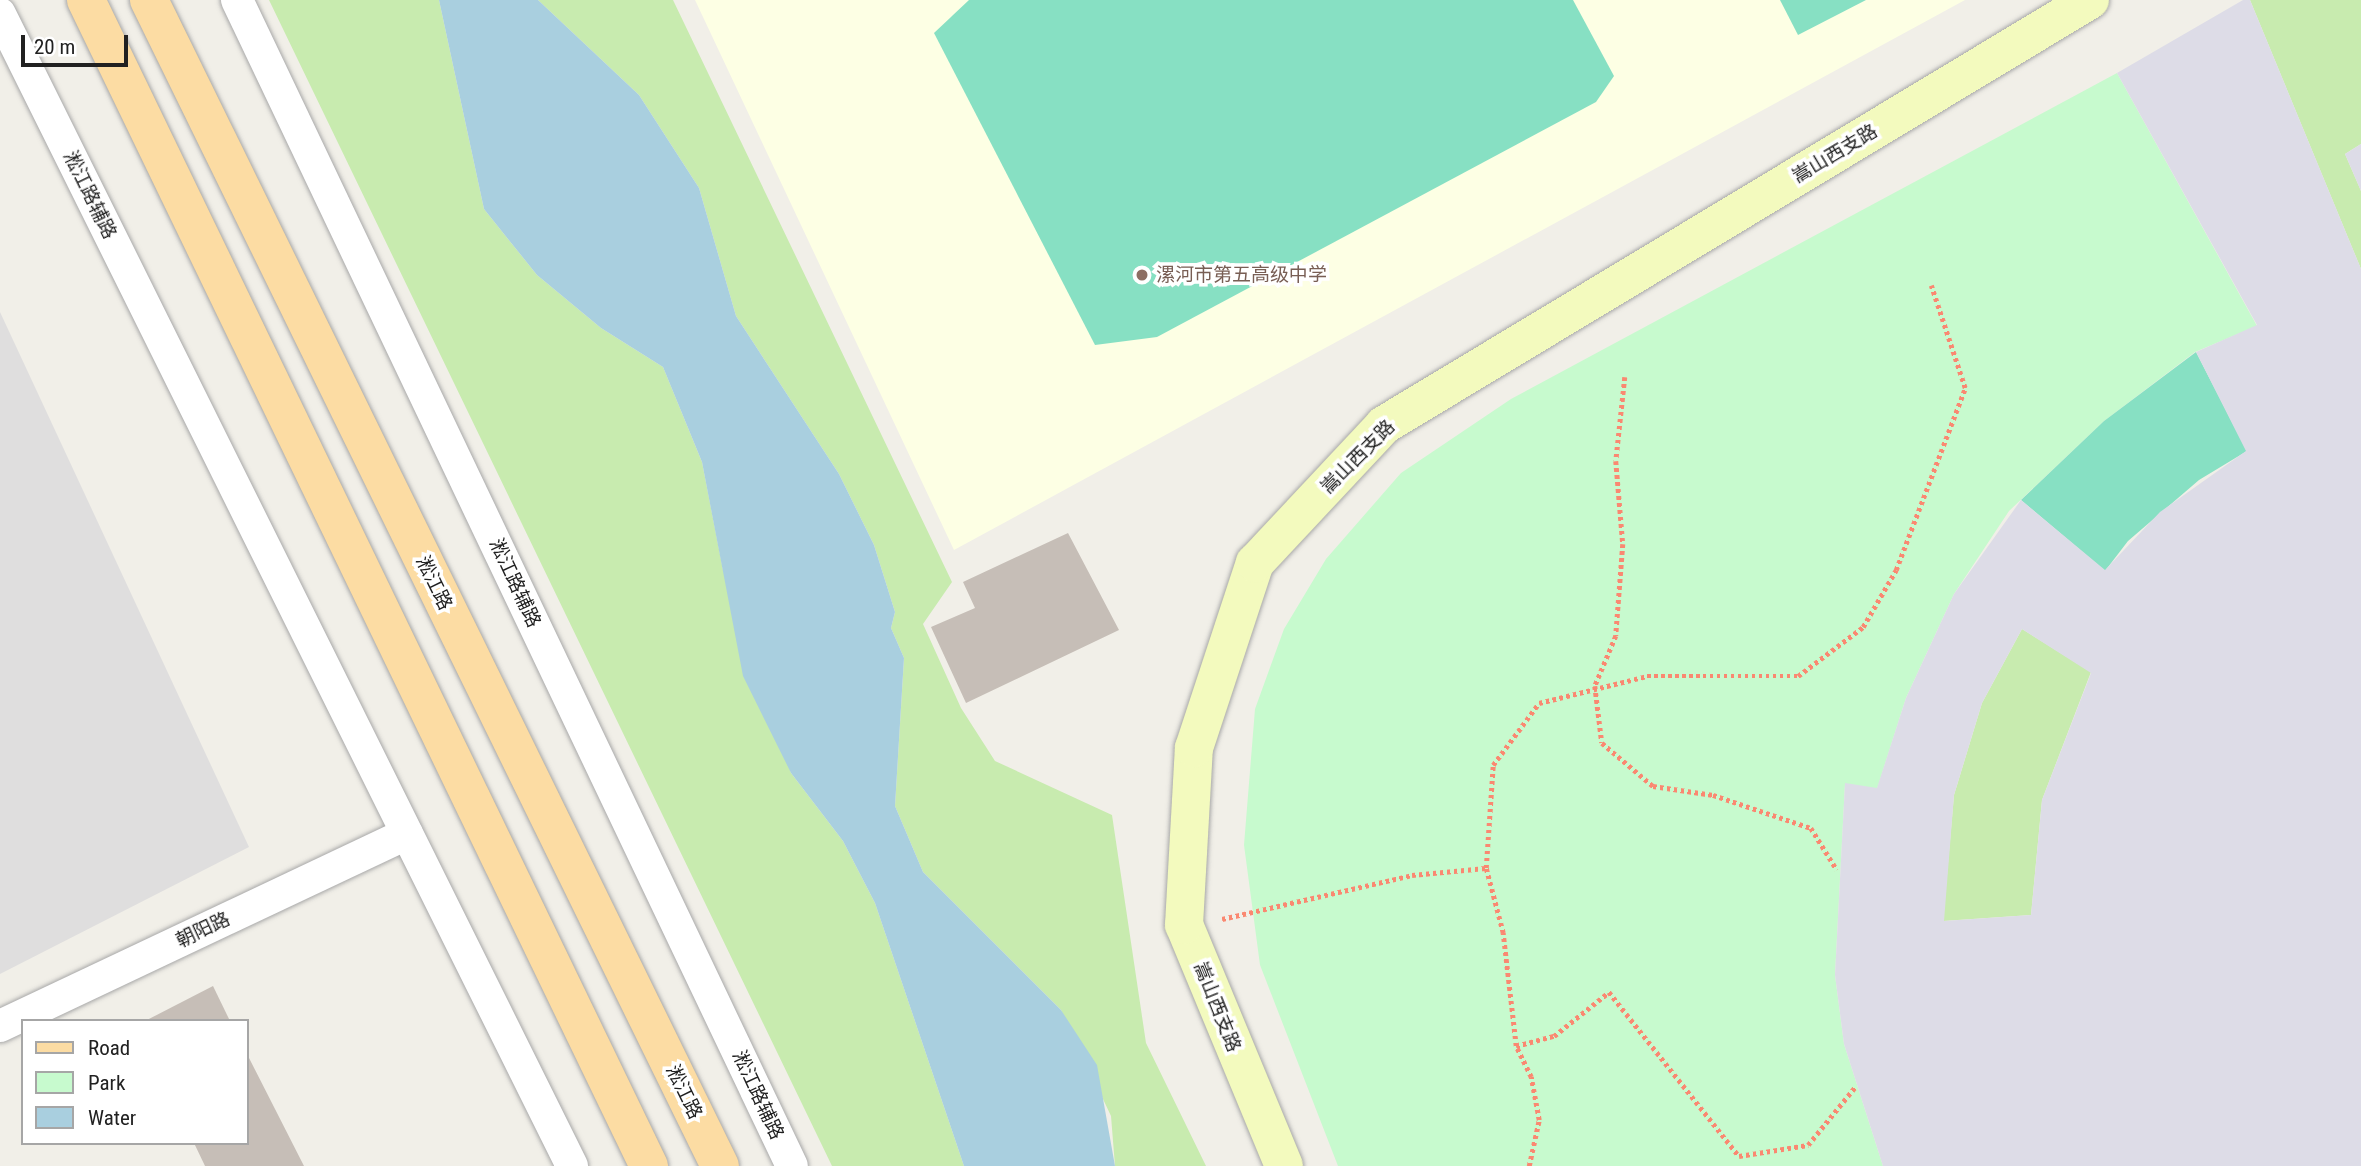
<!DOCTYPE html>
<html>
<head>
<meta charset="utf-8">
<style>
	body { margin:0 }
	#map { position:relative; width:2361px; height:1166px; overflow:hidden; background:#f1efe8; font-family:"Roboto Condensed","Noto Sans SC",sans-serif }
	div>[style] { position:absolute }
	.residential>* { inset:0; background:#dfdede }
	.education>* { inset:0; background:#fdffe4 }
	.grass>* { inset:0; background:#c8ebaf }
	.park>* { inset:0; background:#c7face }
	.pitch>* { inset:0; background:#87e0c3 }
	.plaza>* { inset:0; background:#dddce7 }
	.water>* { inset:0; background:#a9cfdf }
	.building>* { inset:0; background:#c6beb7 }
	.path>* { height:4.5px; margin-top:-2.25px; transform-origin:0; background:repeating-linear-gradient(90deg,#fa8871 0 3.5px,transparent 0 7px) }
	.roads { filter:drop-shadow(0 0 2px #a8a8a8) drop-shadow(0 0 2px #a8a8a8) }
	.street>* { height:32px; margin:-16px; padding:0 16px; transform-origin:16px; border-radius:16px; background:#fff }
	.secondary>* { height:38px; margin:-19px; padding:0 19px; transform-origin:19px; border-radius:19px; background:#f3fabe }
	.primary>* { height:38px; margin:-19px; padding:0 19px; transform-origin:19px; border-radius:19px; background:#fcdca3 }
	.dots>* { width:19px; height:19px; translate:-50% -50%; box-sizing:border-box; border:4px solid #fff; border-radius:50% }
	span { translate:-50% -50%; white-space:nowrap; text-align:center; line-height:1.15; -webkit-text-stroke:7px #fff; paint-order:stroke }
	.street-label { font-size:19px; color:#212121 }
	.education-label { font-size:19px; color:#785e54 }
	.left { translate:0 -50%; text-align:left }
	.legend { position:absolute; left:21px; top:1019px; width:228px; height:126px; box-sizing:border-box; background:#fff; border:2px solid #a6a6a6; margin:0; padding:9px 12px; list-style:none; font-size:21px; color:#212121 }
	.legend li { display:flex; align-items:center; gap:14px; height:35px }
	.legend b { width:35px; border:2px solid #a6a6a6 }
	.scale { position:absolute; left:21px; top:35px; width:107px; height:32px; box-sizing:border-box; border:4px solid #212121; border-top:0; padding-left:9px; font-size:21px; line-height:24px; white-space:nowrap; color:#212121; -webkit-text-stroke:5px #fff; paint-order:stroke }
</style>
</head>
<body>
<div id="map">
	<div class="residential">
		<div style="clip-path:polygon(0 312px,249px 847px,0 974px)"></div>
	</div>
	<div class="education">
		<div style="clip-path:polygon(695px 0,1965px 0,954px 550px)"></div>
	</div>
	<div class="grass">
		<div style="clip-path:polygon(269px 0,439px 0,484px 209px,537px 275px,601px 328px,663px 367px,702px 462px,723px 570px,791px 773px,843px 841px,875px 903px,964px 1166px,832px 1166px)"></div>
		<div style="clip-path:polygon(538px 0,673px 0,952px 582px,923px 624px,961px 708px,995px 761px,1112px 815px,1146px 1043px,1206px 1166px,1115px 1166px,1111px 1116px,1061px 1010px,923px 872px,895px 806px,904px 658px,891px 628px,895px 612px,874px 545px,839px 474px,736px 316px,699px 188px,639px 95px)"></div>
		<div style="clip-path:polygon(2250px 0,2361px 0,2361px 144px,2345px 154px,2361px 191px,2361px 269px)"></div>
		<div style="clip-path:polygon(2022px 629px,2091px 672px,2042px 800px,2031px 915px,1943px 921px,1954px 795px,1982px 703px)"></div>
	</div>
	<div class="park">
		<div style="clip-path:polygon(2117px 73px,2257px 326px,2195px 352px,2104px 421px,2009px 511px,1954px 594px,1906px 698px,1877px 789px,1845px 784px,1835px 975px,1844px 1044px,1883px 1166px,1338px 1166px,1260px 965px,1244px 845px,1255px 709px,1284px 629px,1326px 559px,1401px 473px,1511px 399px)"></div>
	</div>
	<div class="pitch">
		<div style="clip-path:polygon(969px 0,1573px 0,1614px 76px,1596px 102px,1157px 337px,1095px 345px,934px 33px)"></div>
		<div style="clip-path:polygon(1780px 0,1866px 0,1798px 35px)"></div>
		<div style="clip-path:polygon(2196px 352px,2247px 451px,2199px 480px,2128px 541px,2105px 571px,2021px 500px,2104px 421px)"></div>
	</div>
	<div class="plaza">
		<div style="clip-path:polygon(evenodd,2243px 0,2250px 0,2361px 269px,2361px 1166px,1883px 1166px,1844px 1044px,1835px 975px,1845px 783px,1877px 788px,1906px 698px,1954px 594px,2021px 500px,2105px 570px,2160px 512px,2246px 451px,2196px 352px,2257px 325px,2117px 73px,2243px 0,2022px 629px,2091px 673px,2042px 800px,2031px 915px,1944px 921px,1954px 795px,1982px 703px,2022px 629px)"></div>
		<div style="clip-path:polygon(2361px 144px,2361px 191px,2345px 154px)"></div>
	</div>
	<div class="water">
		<div style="clip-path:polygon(439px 0,538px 0,639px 95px,699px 188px,736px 316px,839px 474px,874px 545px,895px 612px,891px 628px,904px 658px,895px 806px,923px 872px,1061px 1010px,1097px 1065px,1115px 1166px,964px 1166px,875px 903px,843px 841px,791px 773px,743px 676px,702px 462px,663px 367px,601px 328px,537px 275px,484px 209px)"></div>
	</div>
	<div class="building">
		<div style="clip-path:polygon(1068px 533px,1119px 630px,966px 703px,931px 627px,975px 608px,963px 582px)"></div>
		<div style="clip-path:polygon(213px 986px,230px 1021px,145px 1021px)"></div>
		<div style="clip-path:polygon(247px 1054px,304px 1166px,205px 1166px,194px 1143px,247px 1143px)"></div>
	</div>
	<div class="path">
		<div style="left:1625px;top:377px;width:84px;rotate:96.1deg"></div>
		<div style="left:1616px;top:461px;width:83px;rotate:85.2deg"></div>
		<div style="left:1623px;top:544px;width:92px;rotate:94.4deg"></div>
		<div style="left:1616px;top:636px;width:54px;rotate:112.8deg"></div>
		<div style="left:1595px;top:686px;width:57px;rotate:83deg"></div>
		<div style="left:1602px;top:743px;width:67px;rotate:40.1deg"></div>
		<div style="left:1653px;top:786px;width:61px;rotate:8.5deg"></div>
		<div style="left:1713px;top:795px;width:103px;rotate:18.6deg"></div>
		<div style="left:1811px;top:828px;width:49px;rotate:58.2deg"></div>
		<div style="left:1222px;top:919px;width:195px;rotate:-13deg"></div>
		<div style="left:1412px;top:875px;width:74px;rotate:-5.4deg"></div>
		<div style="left:1516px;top:1046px;width:39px;rotate:-15deg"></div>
		<div style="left:1554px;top:1036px;width:70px;rotate:-38.7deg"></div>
		<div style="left:1609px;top:992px;width:209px;rotate:51.6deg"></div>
		<div style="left:1739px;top:1156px;width:70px;rotate:-9.1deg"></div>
		<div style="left:1808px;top:1145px;width:76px;rotate:-50.9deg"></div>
		<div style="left:1529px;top:1166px;width:47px;rotate:-77.7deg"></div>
		<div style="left:1539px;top:1120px;width:44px;rotate:-100.5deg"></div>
		<div style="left:1531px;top:1077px;width:34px;rotate:-116deg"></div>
		<div style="left:1516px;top:1046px;width:114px;rotate:-96.6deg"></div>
		<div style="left:1503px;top:933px;width:67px;rotate:-104.7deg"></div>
		<div style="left:1486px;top:868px;width:103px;rotate:-86.1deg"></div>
		<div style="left:1493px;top:765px;width:77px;rotate:-53.4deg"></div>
		<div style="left:1539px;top:703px;width:111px;rotate:-14deg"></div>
		<div style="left:1647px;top:676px;width:151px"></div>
		<div style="left:1798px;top:676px;width:81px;rotate:-37deg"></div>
		<div style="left:1863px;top:627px;width:66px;rotate:-59.9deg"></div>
		<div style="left:1896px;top:570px;width:195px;rotate:-69.2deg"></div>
		<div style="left:1965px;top:388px;width:108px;rotate:-108.3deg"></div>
	</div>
	<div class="roads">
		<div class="street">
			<div style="left:237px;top:0;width:1291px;rotate:64.55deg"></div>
			<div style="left:0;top:14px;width:1286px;rotate:63.59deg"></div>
			<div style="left:0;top:1026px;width:450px;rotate:-25.3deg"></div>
		</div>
		<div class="secondary">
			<div style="left:1284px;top:1166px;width:261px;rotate:-112.5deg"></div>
			<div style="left:1184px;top:925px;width:177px;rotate:-86.8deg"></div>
			<div style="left:1194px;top:748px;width:195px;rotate:-71.8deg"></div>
			<div style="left:1255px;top:563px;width:189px;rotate:-46.9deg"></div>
			<div style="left:1384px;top:425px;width:824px;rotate:-31.05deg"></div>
		</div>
		<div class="primary">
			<div style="left:86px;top:0;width:1295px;rotate:64.23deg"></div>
			<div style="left:149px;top:0;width:1298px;rotate:63.91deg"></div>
		</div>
	</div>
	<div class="dots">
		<div style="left:1142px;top:275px;background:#8d6e63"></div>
	</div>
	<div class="street-label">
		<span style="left:1835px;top:154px;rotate:-31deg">嵩山西支路</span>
		<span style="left:90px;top:195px;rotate:64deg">淞江路辅路</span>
		<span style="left:1358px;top:457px;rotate:-45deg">嵩山西支路</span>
		<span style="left:434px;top:583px;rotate:64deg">淞江路</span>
		<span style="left:515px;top:583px;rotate:65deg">淞江路辅路</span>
		<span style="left:203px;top:930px;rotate:-25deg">朝阳路</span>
		<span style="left:1217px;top:1007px;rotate:68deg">嵩山西支路</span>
		<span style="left:684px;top:1092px;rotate:64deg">淞江路</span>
		<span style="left:758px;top:1095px;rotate:65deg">淞江路辅路</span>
	</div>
	<div class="education-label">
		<span class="left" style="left:1156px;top:275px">漯河市第五高级中学</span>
	</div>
	<ul class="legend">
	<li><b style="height:9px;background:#fcdca3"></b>Road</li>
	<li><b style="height:19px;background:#c7face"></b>Park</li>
	<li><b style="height:19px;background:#a9cfdf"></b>Water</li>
	</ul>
	<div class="scale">20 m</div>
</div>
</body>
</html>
